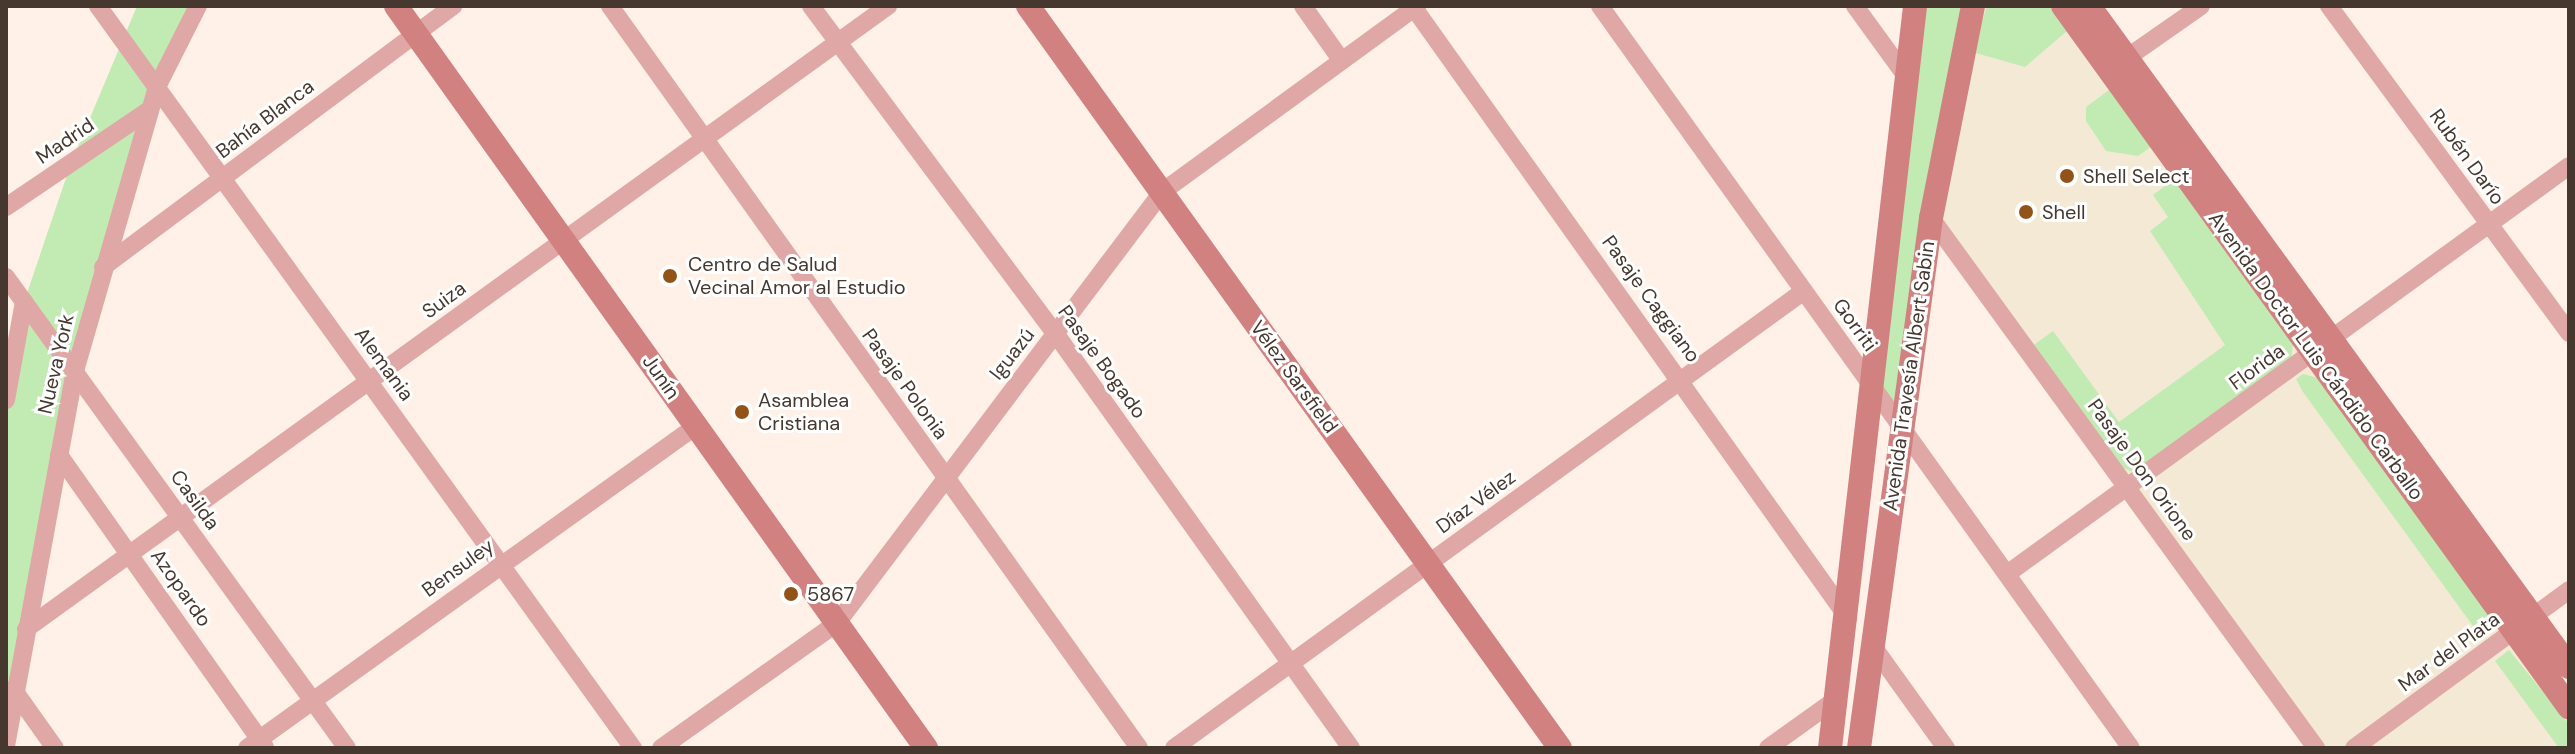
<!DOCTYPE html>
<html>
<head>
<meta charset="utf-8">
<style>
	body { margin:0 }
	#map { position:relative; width:2575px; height:754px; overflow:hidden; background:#fff1e8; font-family:"DM Sans",sans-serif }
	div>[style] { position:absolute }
	.industrial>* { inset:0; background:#f4e9d4 }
	.green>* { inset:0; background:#c2ebb4 }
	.minor>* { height:18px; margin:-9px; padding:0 9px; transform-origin:9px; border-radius:9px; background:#dfa8a6 }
	.secondary>* { height:24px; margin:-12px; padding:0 12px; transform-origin:12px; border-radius:12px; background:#d18180 }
	.dots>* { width:22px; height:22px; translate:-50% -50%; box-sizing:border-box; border:4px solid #fff; border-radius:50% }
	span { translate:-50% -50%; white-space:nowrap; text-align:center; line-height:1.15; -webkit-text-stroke:6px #fff; paint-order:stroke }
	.street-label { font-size:20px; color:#46382f }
	.poi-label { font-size:20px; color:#46382f }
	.left { translate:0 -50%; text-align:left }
	.frame { position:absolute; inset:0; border:8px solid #46382f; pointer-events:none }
</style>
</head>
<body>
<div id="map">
	<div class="industrial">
		<div style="clip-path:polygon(1973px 6px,2063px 6px,2569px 707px,2569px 748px,2316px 748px,1931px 218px)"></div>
	</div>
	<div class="green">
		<div style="clip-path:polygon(137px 6px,198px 6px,157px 87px,103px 267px,6px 746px,6px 400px,24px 302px,71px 163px)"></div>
		<div style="clip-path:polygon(1915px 6px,1973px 6px,1903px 426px,1875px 390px)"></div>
		<div style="clip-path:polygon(1987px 6px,2049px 6px,2067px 31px,2025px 67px,1972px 52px)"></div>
		<div style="clip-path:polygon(2109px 90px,2151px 147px,2138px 156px,2106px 151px,2086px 121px,2086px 107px)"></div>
		<div style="clip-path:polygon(2174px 179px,2293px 344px,2291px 359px,2136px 473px,2118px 466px,2031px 347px,2053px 331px,2119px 422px,2225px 345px,2150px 231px,2168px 217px,2153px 195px)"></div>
		<div style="clip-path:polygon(2303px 374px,2318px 378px,2494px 622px,2487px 637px,2481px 637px,2303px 392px,2296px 379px)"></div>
		<div style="clip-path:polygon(2509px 650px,2569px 724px,2569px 748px,2559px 748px,2495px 661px)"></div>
	</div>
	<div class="minor">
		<div style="left:98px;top:6px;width:915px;rotate:54.21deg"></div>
		<div style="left:610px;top:6px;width:911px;rotate:54.51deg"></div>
		<div style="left:811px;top:6px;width:408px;rotate:53.3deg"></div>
		<div style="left:1055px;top:333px;width:510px;rotate:54.5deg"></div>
		<div style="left:1303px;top:6px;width:67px;rotate:54.7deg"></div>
		<div style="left:1600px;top:6px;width:912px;rotate:54.41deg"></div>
		<div style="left:1855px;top:6px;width:90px;rotate:54deg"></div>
		<div style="left:2329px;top:6px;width:406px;rotate:53.7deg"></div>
		<div style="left:1414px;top:8px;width:749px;rotate:54.57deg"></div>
		<div style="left:2118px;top:64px;width:101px;rotate:-34.9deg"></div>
		<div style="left:6px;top:207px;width:173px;rotate:-34.1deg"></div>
		<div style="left:1931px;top:218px;width:655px;rotate:54deg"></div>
		<div style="left:103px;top:267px;width:437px;rotate:-36.7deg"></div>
		<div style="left:6px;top:277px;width:581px;rotate:54.1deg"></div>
		<div style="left:6px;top:400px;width:100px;rotate:-79.6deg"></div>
		<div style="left:59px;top:455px;width:357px;rotate:54.8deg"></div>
		<div style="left:2007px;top:574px;width:694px;rotate:-35.98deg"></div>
		<div style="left:26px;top:629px;width:1064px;rotate:-35.86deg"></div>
		<div style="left:1872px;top:645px;width:127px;rotate:54.3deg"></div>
		<div style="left:13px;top:689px;width:72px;rotate:54.6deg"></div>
		<div style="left:6px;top:746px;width:381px;rotate:-79.6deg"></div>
		<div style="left:75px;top:371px;width:296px;rotate:-73.9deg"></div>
		<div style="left:157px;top:87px;width:91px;rotate:-63.2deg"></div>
		<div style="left:247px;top:748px;width:553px;rotate:-35.65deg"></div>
		<div style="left:661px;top:748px;width:216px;rotate:-35.4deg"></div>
		<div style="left:837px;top:623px;width:540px;rotate:-52.98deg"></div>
		<div style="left:1162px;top:192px;width:316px;rotate:-36.1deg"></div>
		<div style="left:1174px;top:748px;width:778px;rotate:-35.96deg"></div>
		<div style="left:1768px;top:748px;width:82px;rotate:-35.6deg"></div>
		<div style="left:2354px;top:748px;width:267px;rotate:-36.3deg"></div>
	</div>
	<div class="secondary">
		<div style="left:396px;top:6px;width:912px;rotate:54.46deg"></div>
		<div style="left:1028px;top:6px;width:913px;rotate:54.36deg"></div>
		<div style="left:2063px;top:6px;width:865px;rotate:54.18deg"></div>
		<div style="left:2089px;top:6px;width:817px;rotate:54.01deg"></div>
		<div style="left:1830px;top:748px;width:747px;rotate:-83.46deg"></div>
		<div style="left:1859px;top:748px;width:535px;rotate:-82.26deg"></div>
		<div style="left:1931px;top:218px;width:216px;rotate:-78.8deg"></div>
	</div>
	<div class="dots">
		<div style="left:2067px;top:176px;background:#915318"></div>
		<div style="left:2026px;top:212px;background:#915318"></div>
		<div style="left:670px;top:276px;background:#915318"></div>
		<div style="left:742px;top:412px;background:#915318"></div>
		<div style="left:791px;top:594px;background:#915318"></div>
	</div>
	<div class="street-label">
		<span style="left:265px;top:119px;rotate:-37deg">Bahía Blanca</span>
		<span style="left:65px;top:141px;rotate:-34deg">Madrid</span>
		<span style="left:2467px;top:157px;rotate:54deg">Rubén Darío</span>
		<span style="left:1651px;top:299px;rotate:54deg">Pasaje Caggiano</span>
		<span style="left:444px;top:300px;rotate:-36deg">Suiza</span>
		<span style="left:1855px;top:325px;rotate:54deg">Gorriti</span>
		<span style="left:1012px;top:354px;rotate:-52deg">Iguazú</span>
		<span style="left:2316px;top:356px;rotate:54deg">Avenida Doctor Luis Cándido Carballo</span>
		<span style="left:1102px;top:362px;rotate:54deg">Pasaje Bogado</span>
		<span style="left:56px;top:364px;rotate:-77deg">Nueva York</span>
		<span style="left:384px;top:364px;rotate:54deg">Alemania</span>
		<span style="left:2257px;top:367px;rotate:-36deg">Florida</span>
		<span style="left:1909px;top:376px;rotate:-82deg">Avenida Travesía Albert Sabin</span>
		<span style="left:661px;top:377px;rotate:55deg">Junín</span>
		<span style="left:1294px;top:377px;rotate:54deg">Vélez Sarsfield</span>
		<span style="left:905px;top:384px;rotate:54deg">Pasaje Polonia</span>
		<span style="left:2142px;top:470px;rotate:54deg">Pasaje Don Orione</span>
		<span style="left:195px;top:500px;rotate:54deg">Casilda</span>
		<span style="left:1476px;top:502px;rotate:-36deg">Díaz Vélez</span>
		<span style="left:458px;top:568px;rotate:-36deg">Bensuley</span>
		<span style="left:181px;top:588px;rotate:55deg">Azopardo</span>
		<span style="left:2449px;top:652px;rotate:-36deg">Mar del Plata</span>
	</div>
	<div class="poi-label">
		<span class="left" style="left:2083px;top:176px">Shell Select</span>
		<span class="left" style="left:2042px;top:212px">Shell</span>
		<span class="left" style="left:688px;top:276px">Centro de Salud<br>Vecinal Amor al Estudio</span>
		<span class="left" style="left:758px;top:412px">Asamblea<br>Cristiana</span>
		<span class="left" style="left:807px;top:594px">5867</span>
	</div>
	<div class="frame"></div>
</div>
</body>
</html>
